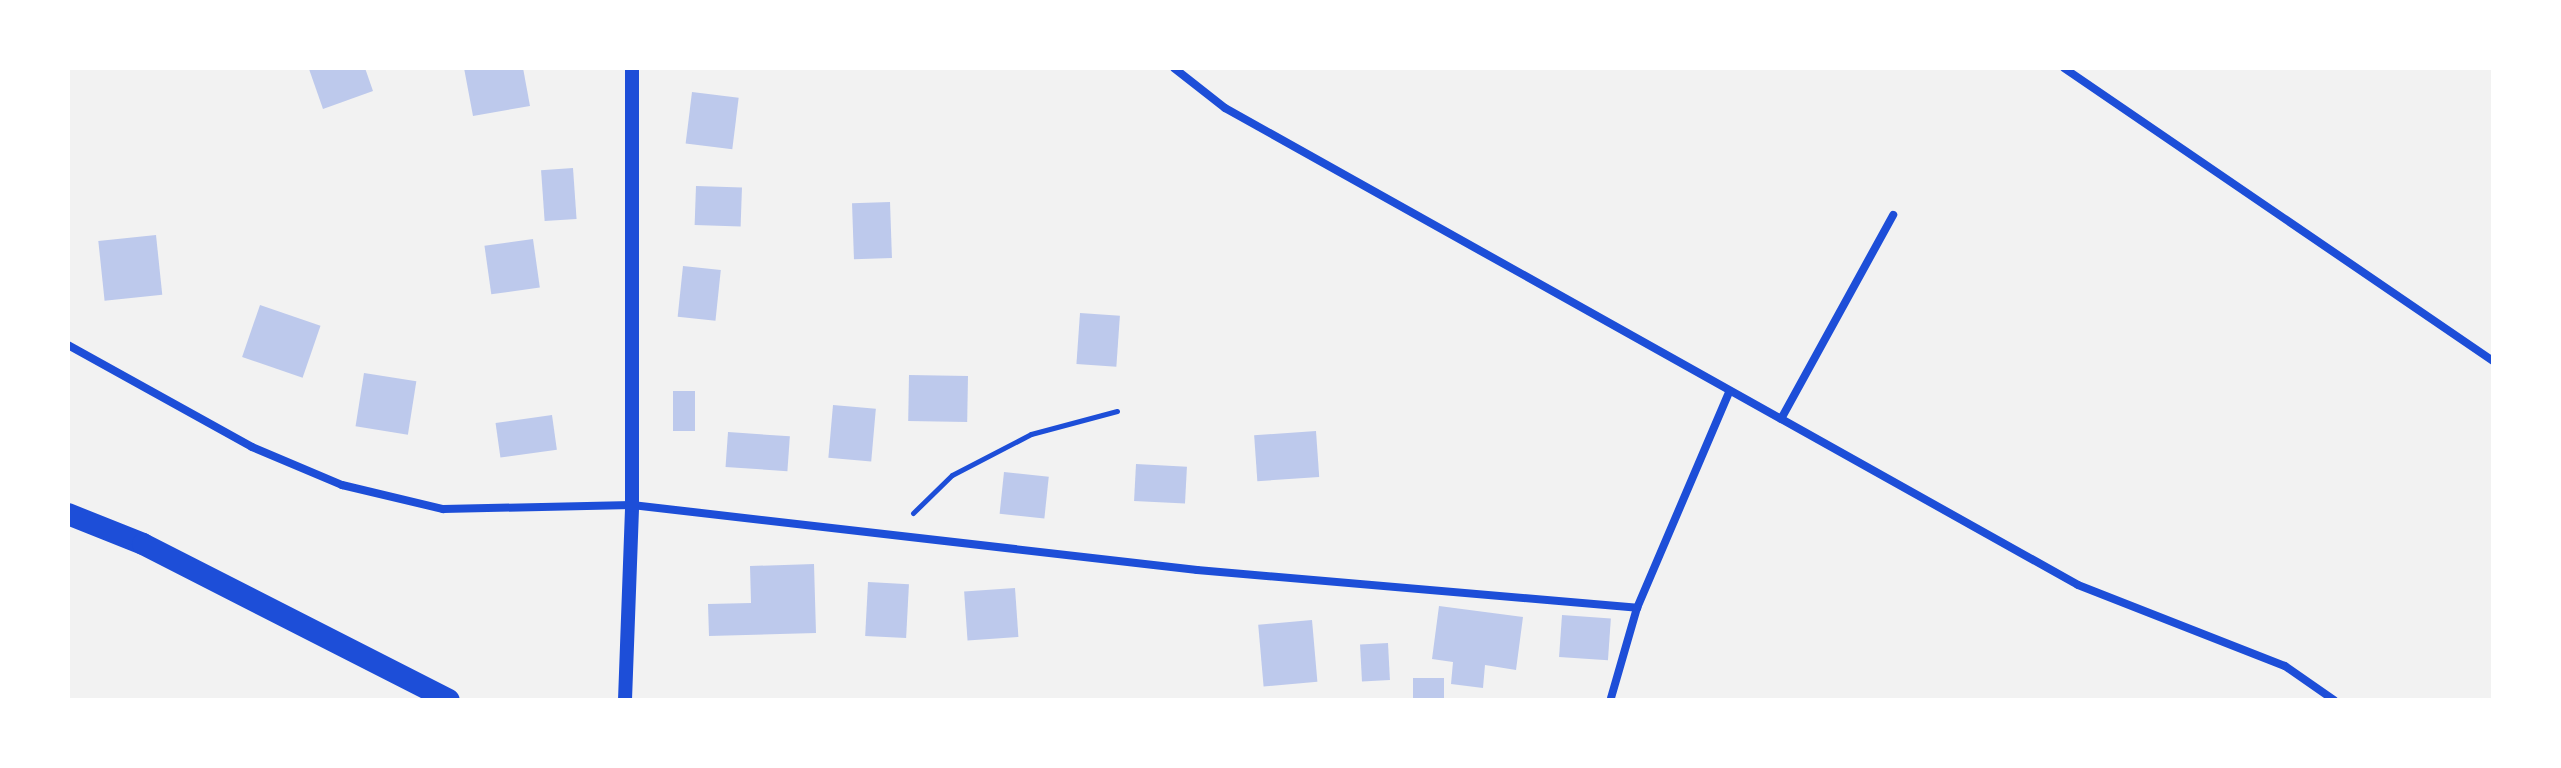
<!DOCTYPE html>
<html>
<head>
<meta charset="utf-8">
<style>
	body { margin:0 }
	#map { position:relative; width:2561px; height:768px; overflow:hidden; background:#f2f2f2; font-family:Roboto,sans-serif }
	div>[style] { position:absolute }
	.building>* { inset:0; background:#bdc9ec; transform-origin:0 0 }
	.path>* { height:5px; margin:-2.5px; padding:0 2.5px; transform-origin:2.5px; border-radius:2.5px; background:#1d4ed8 }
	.minor>* { height:8px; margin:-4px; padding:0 4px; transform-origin:4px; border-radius:4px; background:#1d4ed8 }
	.tertiary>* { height:14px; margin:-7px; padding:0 7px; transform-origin:7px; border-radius:7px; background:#1d4ed8 }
	.trunk>* { height:22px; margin:-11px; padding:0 11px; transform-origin:11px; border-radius:11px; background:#1d4ed8 }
	span { translate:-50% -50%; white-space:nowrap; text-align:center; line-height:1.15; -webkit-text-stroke:7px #fff; paint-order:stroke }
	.frame { position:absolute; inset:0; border:70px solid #fff; pointer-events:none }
</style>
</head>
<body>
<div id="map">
	<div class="building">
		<div style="clip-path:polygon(313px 68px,365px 68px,373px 91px,323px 109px,309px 69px)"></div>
		<div style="clip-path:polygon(464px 68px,523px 68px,530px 106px,473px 116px)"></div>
		<div style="left:692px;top:92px;width:47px;height:52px;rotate:7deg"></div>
		<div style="left:573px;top:168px;width:51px;height:32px;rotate:86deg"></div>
		<div style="left:696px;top:186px;width:46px;height:39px;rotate:2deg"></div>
		<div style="left:890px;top:202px;width:56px;height:38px;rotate:88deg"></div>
		<div style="left:156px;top:235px;width:60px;height:58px;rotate:84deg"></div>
		<div style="left:533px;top:239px;width:49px;height:49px;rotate:82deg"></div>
		<div style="left:683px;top:266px;width:38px;height:51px;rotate:6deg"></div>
		<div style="left:260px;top:305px;width:64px;height:55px;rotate:19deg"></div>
		<div style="left:1080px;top:313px;width:40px;height:51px;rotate:4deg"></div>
		<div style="left:364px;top:373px;width:53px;height:54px;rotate:9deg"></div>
		<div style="left:909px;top:375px;width:59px;height:46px;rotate:1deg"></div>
		<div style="left:673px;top:391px;width:22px;height:40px"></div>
		<div style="left:833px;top:405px;width:43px;height:53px;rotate:5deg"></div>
		<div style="left:552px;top:415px;width:35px;height:57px;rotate:82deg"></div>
		<div style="left:1316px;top:431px;width:46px;height:62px;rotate:86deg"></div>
		<div style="left:728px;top:432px;width:62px;height:35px;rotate:4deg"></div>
		<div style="left:1136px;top:464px;width:51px;height:37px;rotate:3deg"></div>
		<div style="left:1004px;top:472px;width:45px;height:42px;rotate:6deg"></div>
		<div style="clip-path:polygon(814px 564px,816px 633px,709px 636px,708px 604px,751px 603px,750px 566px)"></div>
		<div style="left:868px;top:582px;width:41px;height:54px;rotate:3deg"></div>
		<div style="left:1015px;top:588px;width:49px;height:51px;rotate:86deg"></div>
		<div style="clip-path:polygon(1439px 606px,1523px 617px,1516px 670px,1485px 665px,1483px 688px,1451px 684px,1453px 662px,1432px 659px)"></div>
		<div style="left:1562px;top:615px;width:49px;height:42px;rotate:4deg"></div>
		<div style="left:1312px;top:620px;width:62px;height:54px;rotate:85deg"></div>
		<div style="left:1388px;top:643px;width:37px;height:28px;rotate:87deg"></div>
		<div style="left:1413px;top:678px;width:31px;height:22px"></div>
	</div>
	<div class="path">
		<div style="left:913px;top:513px;width:54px;rotate:-44.3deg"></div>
		<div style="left:952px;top:475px;width:89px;rotate:-27.4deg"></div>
		<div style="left:1031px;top:434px;width:89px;rotate:-15deg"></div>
	</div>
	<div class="minor">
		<div style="left:1174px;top:68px;width:65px;rotate:38.1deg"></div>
		<div style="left:1225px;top:108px;width:977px;rotate:29.21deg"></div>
		<div style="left:2078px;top:585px;width:222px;rotate:21.4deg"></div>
		<div style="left:2285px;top:666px;width:60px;rotate:34.8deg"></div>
		<div style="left:2064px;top:68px;width:520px;rotate:34.33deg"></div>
		<div style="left:68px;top:345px;width:210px;rotate:29deg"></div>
		<div style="left:252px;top:447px;width:98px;rotate:22.9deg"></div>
		<div style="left:342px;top:485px;width:104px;rotate:13.4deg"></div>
		<div style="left:443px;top:509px;width:189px;rotate:-1.2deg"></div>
		<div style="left:632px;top:505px;width:569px;rotate:6.56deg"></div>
		<div style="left:1197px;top:570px;width:442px;rotate:4.9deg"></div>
		<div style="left:1637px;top:608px;width:235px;rotate:-66.9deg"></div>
		<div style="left:1781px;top:419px;width:233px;rotate:-61.2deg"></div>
		<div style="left:1611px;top:698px;width:94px;rotate:-73.9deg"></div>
	</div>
	<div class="tertiary">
		<div style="left:625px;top:700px;width:195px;rotate:-87.9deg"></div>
		<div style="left:632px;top:505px;width:437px;rotate:-90deg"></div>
	</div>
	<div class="trunk">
		<div style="left:68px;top:514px;width:81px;rotate:21.8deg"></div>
		<div style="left:143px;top:544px;width:343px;rotate:27deg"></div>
	</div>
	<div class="frame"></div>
</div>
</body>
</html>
